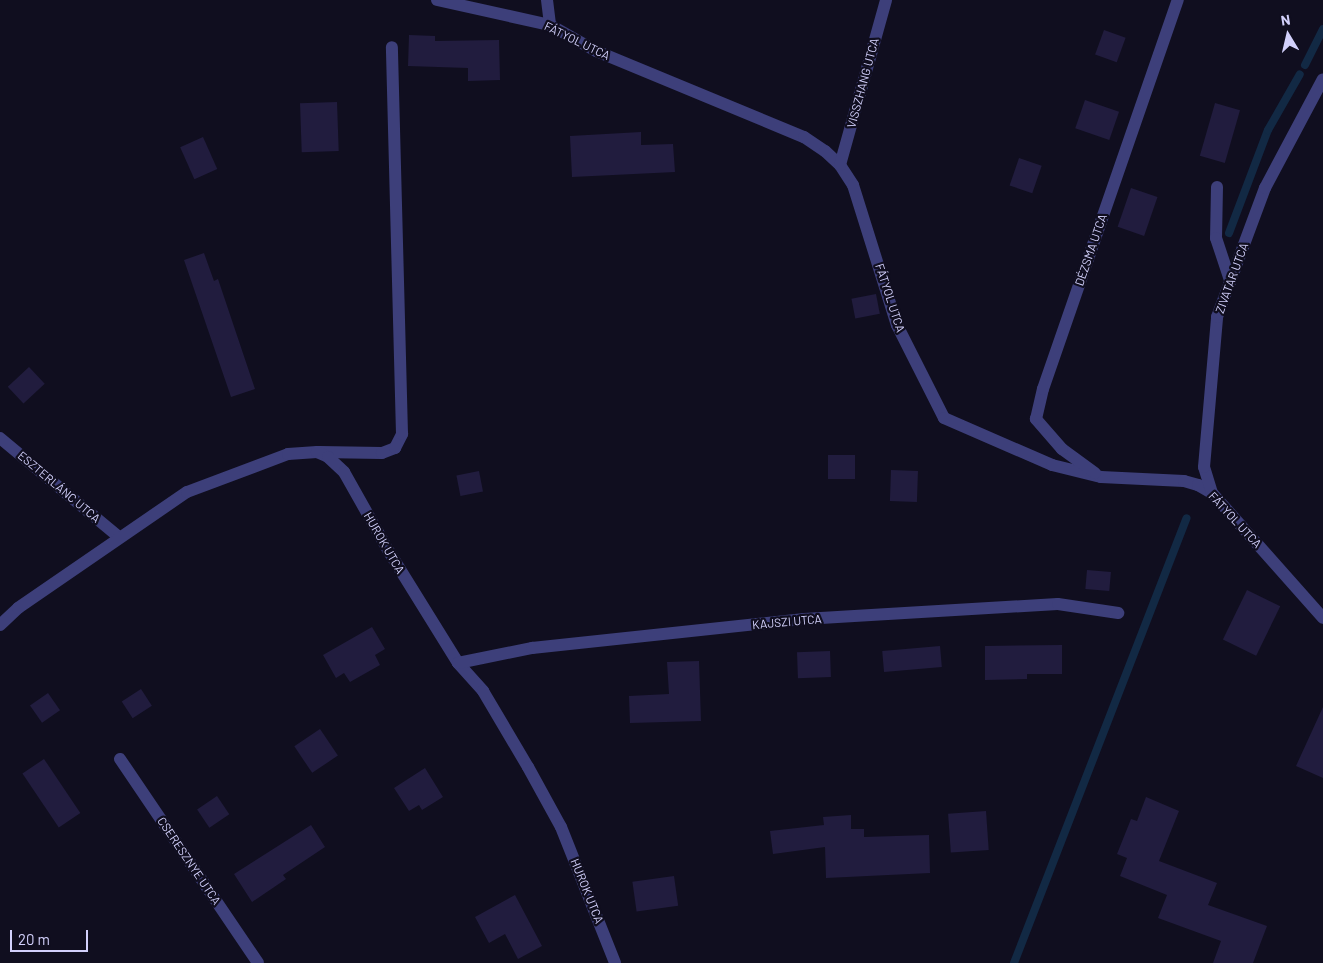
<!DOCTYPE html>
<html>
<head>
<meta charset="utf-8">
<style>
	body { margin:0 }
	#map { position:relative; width:1323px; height:963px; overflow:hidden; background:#100e1f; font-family:Barlow,sans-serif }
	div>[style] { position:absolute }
	.stream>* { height:8px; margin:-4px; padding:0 4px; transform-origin:4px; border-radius:4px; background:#122944 }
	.building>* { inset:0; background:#211c3e; transform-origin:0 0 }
	.minor>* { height:12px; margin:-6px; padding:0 6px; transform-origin:6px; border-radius:6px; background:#3d3f7a }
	span { translate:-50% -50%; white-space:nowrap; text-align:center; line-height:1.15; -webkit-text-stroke:4.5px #100e1f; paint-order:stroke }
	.street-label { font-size:12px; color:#d2d0fb }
	.north { position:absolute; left:1263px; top:10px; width:50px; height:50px; -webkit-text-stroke:4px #100e1f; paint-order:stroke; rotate:351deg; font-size:14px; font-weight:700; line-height:20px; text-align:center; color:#d2d0fb }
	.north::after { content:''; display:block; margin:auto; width:18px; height:22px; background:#d2d0fb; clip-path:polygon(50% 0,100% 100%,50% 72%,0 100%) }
	.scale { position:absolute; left:10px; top:930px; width:78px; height:22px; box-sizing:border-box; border:2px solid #d2d0fb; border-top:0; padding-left:6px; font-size:15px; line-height:18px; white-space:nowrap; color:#d2d0fb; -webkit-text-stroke:4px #100e1f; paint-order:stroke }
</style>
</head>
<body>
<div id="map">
	<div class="stream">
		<div style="left:1305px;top:65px;width:40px;rotate:-63.4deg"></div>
		<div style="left:1229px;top:233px;width:110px;rotate:-69.3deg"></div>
		<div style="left:1268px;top:130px;width:64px;rotate:-60.3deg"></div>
		<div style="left:1014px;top:963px;width:477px;rotate:-68.8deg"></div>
	</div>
	<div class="building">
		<div style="left:1104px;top:30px;width:23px;height:26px;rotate:20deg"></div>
		<div style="clip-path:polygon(409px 35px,435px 36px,435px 41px,499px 40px,500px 80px,468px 81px,468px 68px,408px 66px)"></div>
		<div style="left:1085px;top:100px;width:36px;height:30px;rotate:19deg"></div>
		<div style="left:337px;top:102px;width:49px;height:37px;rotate:88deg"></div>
		<div style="left:1215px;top:103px;width:26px;height:55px;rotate:16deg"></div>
		<div style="clip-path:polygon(641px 132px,641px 145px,673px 144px,675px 172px,572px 177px,570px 136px)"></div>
		<div style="left:203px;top:137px;width:35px;height:25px;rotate:66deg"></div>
		<div style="left:1019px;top:158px;width:24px;height:29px;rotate:19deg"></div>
		<div style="left:1131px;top:188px;width:28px;height:41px;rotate:19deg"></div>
		<div style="clip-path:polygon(204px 253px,214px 281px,218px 279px,255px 389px,231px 397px,184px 260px)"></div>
		<div style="left:876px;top:294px;width:20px;height:25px;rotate:79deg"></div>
		<div style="left:29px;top:367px;width:23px;height:29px;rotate:47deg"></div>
		<div style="left:828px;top:455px;width:27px;height:24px"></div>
		<div style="left:891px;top:470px;width:27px;height:31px;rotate:2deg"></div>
		<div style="left:479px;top:471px;width:21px;height:23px;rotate:79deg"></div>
		<div style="left:1087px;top:570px;width:24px;height:19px;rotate:5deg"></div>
		<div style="left:1247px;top:590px;width:37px;height:55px;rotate:26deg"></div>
		<div style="clip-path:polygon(372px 627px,385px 649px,375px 655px,380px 665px,350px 682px,344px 673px,336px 678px,323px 655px)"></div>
		<div style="clip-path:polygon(1062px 645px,1062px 674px,1027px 674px,1027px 679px,985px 680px,985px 646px)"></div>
		<div style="left:940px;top:646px;width:21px;height:58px;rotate:85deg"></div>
		<div style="left:830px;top:651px;width:26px;height:33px;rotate:88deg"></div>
		<div style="clip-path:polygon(699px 661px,701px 721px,630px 723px,629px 696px,669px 694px,667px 662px)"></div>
		<div style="left:141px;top:689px;width:20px;height:23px;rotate:57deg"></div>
		<div style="left:48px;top:693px;width:21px;height:22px;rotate:55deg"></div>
		<div style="clip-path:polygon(1323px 707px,1323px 778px,1296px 766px)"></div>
		<div style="left:320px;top:729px;width:32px;height:31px;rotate:56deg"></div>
		<div style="left:44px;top:759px;width:65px;height:26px;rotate:56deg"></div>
		<div style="clip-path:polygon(425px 768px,443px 797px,422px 810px,419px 805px,409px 811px,394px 788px)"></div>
		<div style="left:217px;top:796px;width:22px;height:24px;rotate:56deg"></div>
		<div style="clip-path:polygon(1146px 797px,1179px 811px,1159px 861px,1217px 883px,1208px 905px,1267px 926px,1253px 963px,1213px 963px,1221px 941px,1158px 918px,1167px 895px,1120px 876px,1127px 858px,1117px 854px,1131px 819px,1137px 821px)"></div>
		<div style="left:986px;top:811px;width:39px;height:38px;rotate:86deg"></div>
		<div style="clip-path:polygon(851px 815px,851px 829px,864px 829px,864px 837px,929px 835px,930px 873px,826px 878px,825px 847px,773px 854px,770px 831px,824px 825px,823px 817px)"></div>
		<div style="clip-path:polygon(311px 825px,325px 847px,283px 875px,286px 879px,252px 902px,234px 874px)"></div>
		<div style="left:674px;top:876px;width:30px;height:42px;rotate:82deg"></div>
		<div style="clip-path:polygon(515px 895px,542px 946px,518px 959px,505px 934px,489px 943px,475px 917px)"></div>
	</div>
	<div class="minor">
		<div style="left:437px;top:0;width:116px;rotate:12.5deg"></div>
		<div style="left:550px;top:25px;width:53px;rotate:29.5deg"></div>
		<div style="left:596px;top:51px;width:225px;rotate:22.5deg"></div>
		<div style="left:804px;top:137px;width:25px;rotate:34deg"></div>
		<div style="left:825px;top:151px;width:21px;rotate:43deg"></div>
		<div style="left:840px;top:165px;width:24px;rotate:57deg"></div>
		<div style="left:853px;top:185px;width:147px;rotate:72.6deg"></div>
		<div style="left:897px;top:325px;width:104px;rotate:63.2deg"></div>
		<div style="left:944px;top:418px;width:118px;rotate:23.5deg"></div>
		<div style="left:1052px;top:465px;width:50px;rotate:13.8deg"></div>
		<div style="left:1101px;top:477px;width:83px;rotate:2.8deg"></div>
		<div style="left:1184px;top:481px;width:15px;rotate:16deg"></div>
		<div style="left:1198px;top:485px;width:16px;rotate:30deg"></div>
		<div style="left:1212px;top:493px;width:167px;rotate:48.4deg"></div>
		<div style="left:547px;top:0;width:25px;rotate:83deg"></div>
		<div style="left:840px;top:165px;width:171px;rotate:-74.4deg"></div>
		<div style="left:1217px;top:187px;width:51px;rotate:91.1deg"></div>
		<div style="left:1216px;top:238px;width:44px;rotate:71.6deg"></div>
		<div style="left:0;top:438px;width:155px;rotate:39.8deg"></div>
		<div style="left:319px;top:452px;width:63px;rotate:0.9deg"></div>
		<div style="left:382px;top:453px;width:14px;rotate:-21deg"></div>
		<div style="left:395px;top:448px;width:16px;rotate:-63deg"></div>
		<div style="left:402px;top:434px;width:387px;rotate:-91.5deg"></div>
		<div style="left:1095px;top:473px;width:41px;rotate:-144deg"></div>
		<div style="left:1062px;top:449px;width:40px;rotate:-131deg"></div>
		<div style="left:1036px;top:419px;width:31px;rotate:-77deg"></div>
		<div style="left:1043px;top:389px;width:412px;rotate:-70.9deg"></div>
		<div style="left:1212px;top:493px;width:27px;rotate:-107deg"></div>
		<div style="left:1204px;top:467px;width:151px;rotate:-85deg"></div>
		<div style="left:1217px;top:317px;width:138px;rotate:-69.6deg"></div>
		<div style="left:1265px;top:188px;width:123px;rotate:-62deg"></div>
		<div style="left:0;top:625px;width:25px;rotate:-43deg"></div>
		<div style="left:18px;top:608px;width:205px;rotate:-34.5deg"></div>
		<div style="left:187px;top:492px;width:108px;rotate:-20.6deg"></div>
		<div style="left:288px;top:454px;width:29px;rotate:-4deg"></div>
		<div style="left:317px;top:452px;width:12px;rotate:24deg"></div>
		<div style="left:328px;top:457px;width:22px;rotate:43deg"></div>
		<div style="left:344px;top:472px;width:90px;rotate:60.6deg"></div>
		<div style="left:388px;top:550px;width:133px;rotate:58.2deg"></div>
		<div style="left:458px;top:663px;width:38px;rotate:48deg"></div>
		<div style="left:483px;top:691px;width:88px;rotate:59.4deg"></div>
		<div style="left:528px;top:767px;width:68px;rotate:61.2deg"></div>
		<div style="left:561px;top:827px;width:146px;rotate:68.3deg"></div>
		<div style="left:458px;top:663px;width:76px;rotate:-11.5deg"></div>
		<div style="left:532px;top:648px;width:274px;rotate:-6.1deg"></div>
		<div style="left:804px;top:619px;width:254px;rotate:-3.4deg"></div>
		<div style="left:1058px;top:604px;width:61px;rotate:8.5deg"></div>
		<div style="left:120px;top:759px;width:246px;rotate:55.9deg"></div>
	</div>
	<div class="street-label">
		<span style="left:577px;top:41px;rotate:26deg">FÁTYOL UTCA</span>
		<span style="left:863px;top:83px;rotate:-75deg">VISSZHANG UTCA</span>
		<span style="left:1091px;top:250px;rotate:-71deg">DÉZSMA UTCA</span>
		<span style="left:1232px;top:278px;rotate:-70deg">ZIVATAR UTCA</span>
		<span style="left:890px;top:298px;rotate:72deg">FÁTYOL UTCA</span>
		<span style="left:59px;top:487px;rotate:40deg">ESZTERLÁNC UTCA</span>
		<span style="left:1235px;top:520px;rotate:47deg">FÁTYOL UTCA</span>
		<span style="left:384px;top:543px;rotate:60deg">HUROK UTCA</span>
		<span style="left:787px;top:622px;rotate:-5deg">KAJSZI UTCA</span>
		<span style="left:189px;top:861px;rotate:56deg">CSERESZNYE UTCA</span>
		<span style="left:587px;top:891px;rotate:68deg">HUROK UTCA</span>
	</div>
	<div class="north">N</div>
	<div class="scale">20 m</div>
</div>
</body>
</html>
